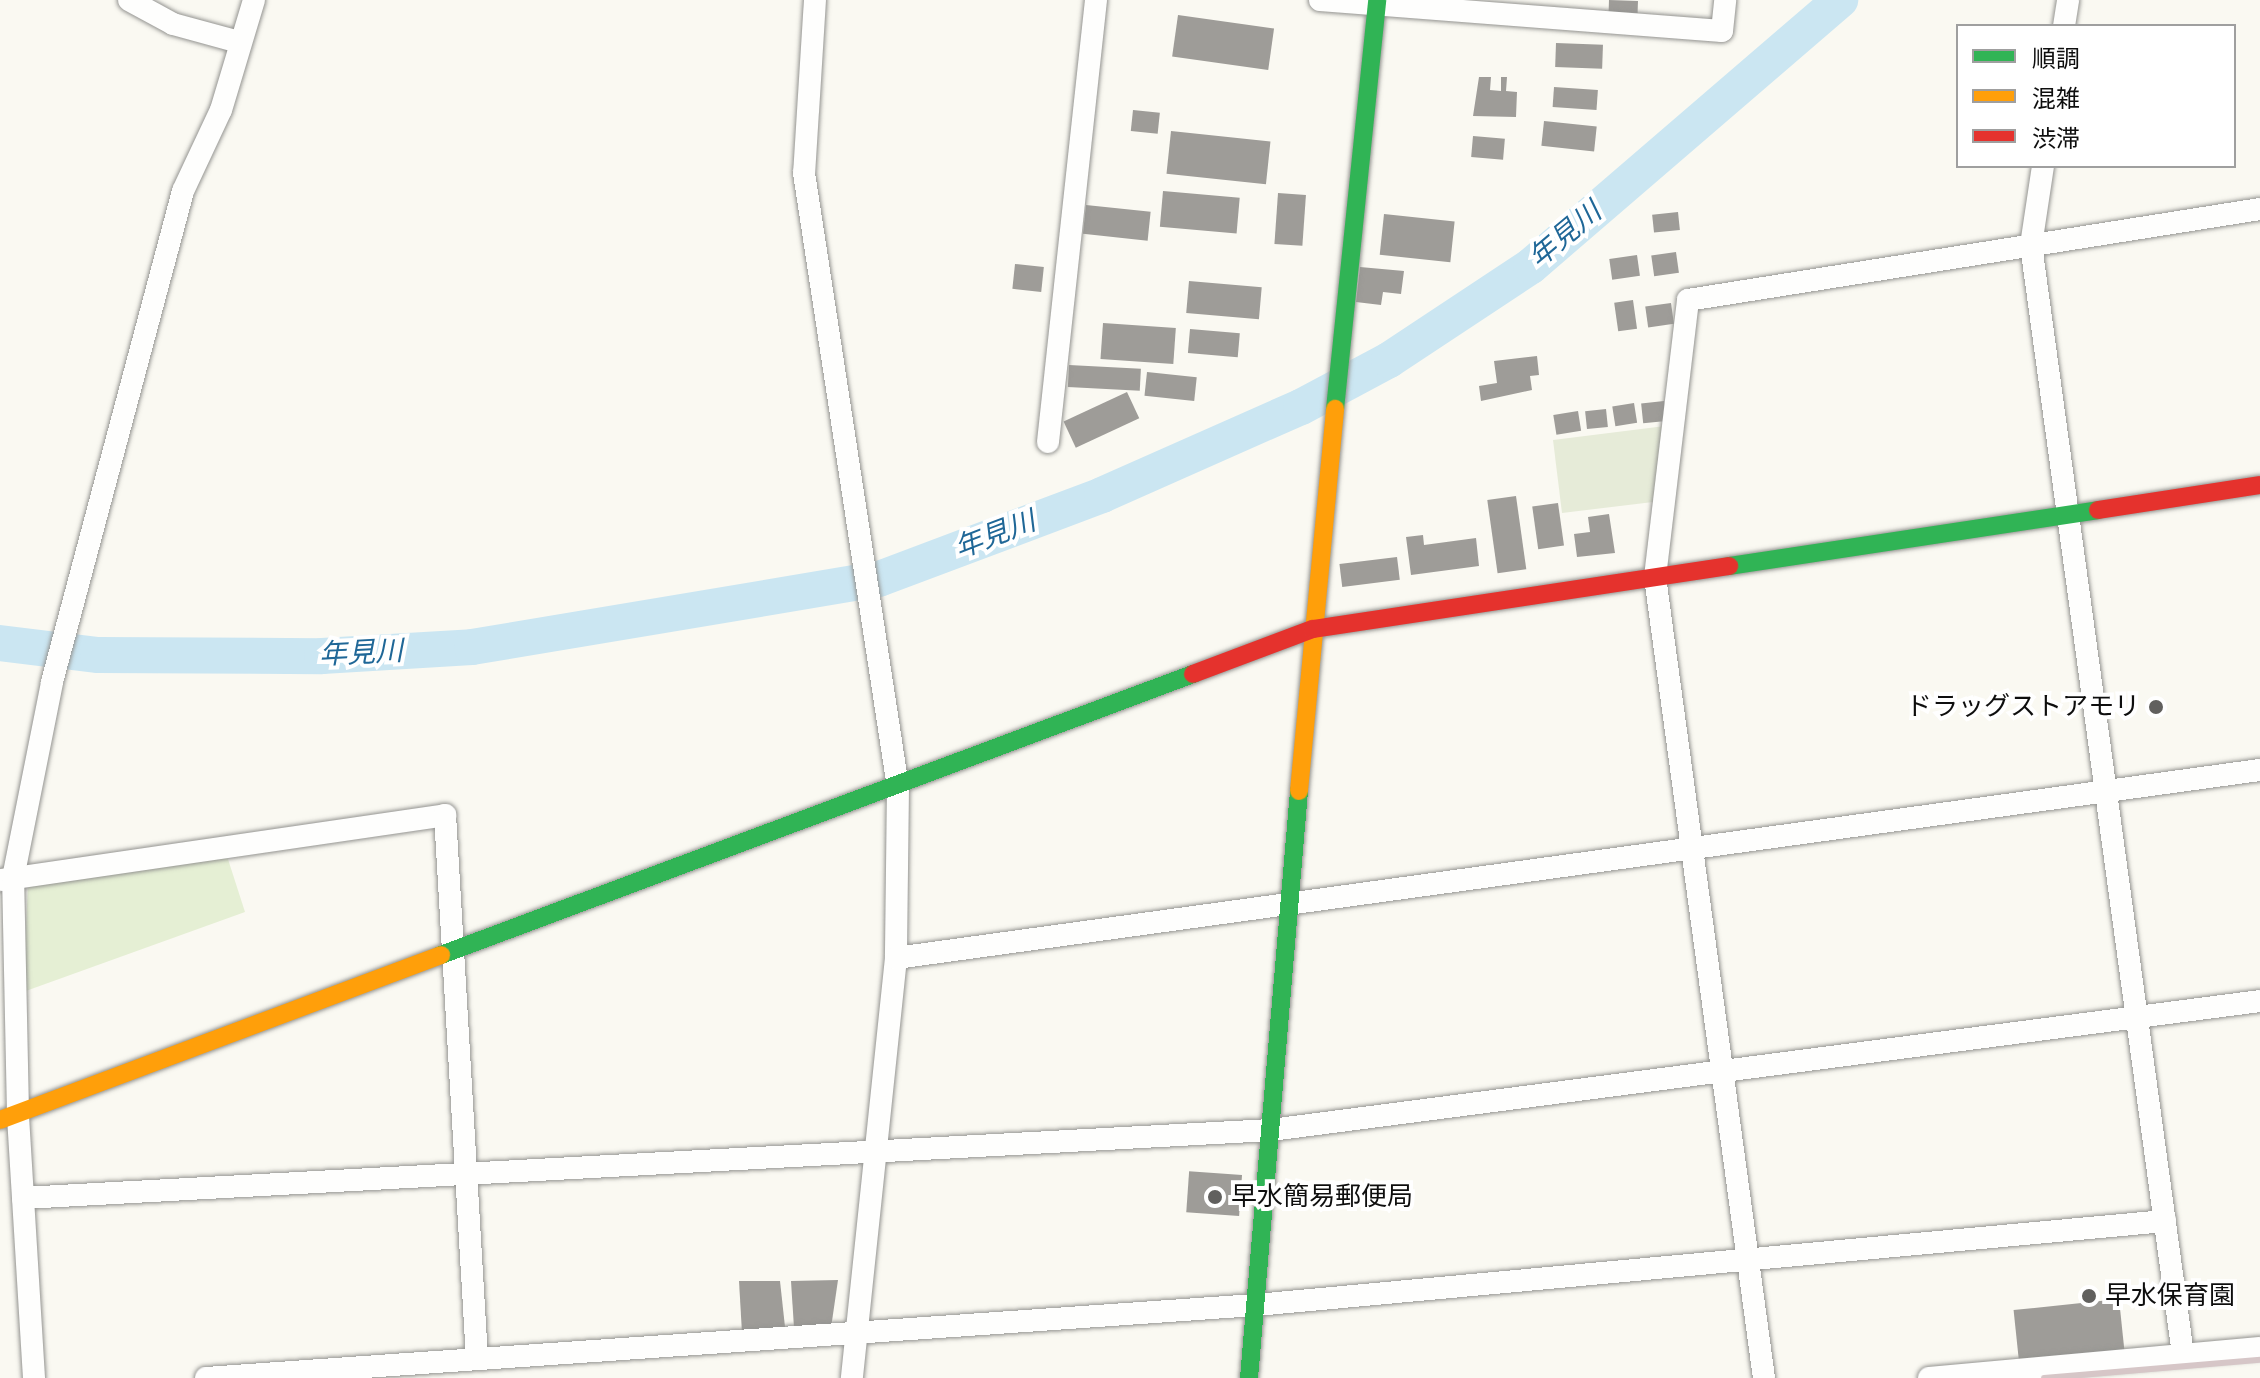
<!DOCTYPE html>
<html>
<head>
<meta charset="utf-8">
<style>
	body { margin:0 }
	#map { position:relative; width:2260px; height:1378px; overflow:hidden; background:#faf9f2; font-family:"Zilla Slab","Noto Sans JP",serif }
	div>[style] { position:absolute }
	.green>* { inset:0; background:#e5efd4 }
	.cemetery>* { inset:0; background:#e6ebd8 }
	.river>* { height:36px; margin:-18px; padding:0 18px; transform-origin:18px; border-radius:18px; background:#cbe6f2 }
	.building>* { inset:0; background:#9e9c98; transform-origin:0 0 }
	.roads { filter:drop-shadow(0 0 2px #949491) drop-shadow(0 0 2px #949491) }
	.street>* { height:22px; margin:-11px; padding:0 11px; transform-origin:11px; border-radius:11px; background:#fefefd }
	.fast>* { height:18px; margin:-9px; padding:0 9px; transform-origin:9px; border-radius:9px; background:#30b455 }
	.slow>* { height:18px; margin:-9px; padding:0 9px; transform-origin:9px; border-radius:9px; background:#ff9f0a }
	.jam>* { height:18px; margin:-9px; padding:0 9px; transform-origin:9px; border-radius:9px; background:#e5322d }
	.rail>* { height:6px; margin:-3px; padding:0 3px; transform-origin:3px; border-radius:3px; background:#d6c6c7 }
	.dots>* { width:22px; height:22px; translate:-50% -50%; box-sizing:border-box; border:4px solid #fff; border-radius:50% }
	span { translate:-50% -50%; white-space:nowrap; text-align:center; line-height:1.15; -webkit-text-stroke:8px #fff; paint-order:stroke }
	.poi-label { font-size:26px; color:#0e0e0e }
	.right { translate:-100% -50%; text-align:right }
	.left { translate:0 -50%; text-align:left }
	.water-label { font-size:28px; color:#1f6797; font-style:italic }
	.legend { position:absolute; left:1956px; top:24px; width:280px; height:144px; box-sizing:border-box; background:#fff; border:2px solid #9f9f9f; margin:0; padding:10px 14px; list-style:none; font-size:24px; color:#0e0e0e }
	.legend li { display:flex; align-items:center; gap:16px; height:40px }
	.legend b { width:40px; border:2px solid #9f9f9f }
</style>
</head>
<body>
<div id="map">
	<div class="green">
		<div style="clip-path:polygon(226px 853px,245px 912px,23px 992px,28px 884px)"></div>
	</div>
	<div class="cemetery">
		<div style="clip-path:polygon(1665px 426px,1653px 502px,1562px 513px,1553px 440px)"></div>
	</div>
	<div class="river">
		<div style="left:0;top:643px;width:99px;rotate:7deg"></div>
		<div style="left:98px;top:655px;width:224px;rotate:0.3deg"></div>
		<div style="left:322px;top:656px;width:150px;rotate:-3.4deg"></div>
		<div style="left:472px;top:647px;width:413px;rotate:-9.5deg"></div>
		<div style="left:879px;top:579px;width:238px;rotate:-20.6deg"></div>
		<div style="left:1102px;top:495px;width:218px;rotate:-23.9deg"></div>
		<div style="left:1301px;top:407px;width:100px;rotate:-28.1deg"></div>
		<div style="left:1389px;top:360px;width:170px;rotate:-33.5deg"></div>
		<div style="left:1531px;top:266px;width:408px;rotate:-40.7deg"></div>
	</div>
	<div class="building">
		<div style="left:1609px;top:0;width:29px;height:12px;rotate:2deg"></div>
		<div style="left:1178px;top:15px;width:97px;height:42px;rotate:8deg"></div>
		<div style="left:1556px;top:43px;width:47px;height:24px;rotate:2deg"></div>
		<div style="clip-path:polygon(1479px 77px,1491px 77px,1490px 90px,1501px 91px,1501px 77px,1507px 77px,1506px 91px,1517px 92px,1516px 117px,1473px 116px)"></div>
		<div style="left:1554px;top:87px;width:44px;height:20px;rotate:4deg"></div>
		<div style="left:1133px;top:110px;width:27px;height:21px;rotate:6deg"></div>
		<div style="left:1544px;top:121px;width:53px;height:25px;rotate:6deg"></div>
		<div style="left:1171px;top:131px;width:100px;height:43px;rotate:6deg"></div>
		<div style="left:1473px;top:136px;width:32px;height:21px;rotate:5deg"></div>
		<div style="left:1163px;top:191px;width:77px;height:36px;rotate:5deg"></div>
		<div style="left:1278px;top:193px;width:28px;height:51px;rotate:4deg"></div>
		<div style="left:1086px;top:205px;width:65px;height:29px;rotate:6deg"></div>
		<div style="left:1678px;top:212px;width:18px;height:26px;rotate:84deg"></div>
		<div style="left:1384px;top:214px;width:71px;height:41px;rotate:6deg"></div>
		<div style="left:1676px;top:252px;width:21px;height:25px;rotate:82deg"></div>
		<div style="left:1637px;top:255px;width:21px;height:28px;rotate:82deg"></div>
		<div style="left:1015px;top:264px;width:29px;height:25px;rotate:6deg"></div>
		<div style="clip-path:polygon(1360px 267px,1404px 271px,1401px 294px,1383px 292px,1381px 305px,1356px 302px)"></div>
		<div style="left:1189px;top:281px;width:73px;height:32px;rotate:5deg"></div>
		<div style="left:1633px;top:300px;width:29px;height:19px;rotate:82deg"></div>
		<div style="left:1671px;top:303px;width:21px;height:26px;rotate:82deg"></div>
		<div style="left:1103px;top:323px;width:73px;height:36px;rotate:4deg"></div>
		<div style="left:1190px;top:329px;width:50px;height:24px;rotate:5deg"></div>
		<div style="clip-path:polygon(1537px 356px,1539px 375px,1530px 376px,1532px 390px,1481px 401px,1479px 386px,1497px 383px,1494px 361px)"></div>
		<div style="left:1069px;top:365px;width:72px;height:22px;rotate:3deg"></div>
		<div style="left:1147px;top:372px;width:50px;height:24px;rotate:6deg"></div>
		<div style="left:1127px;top:392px;width:29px;height:70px;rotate:65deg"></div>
		<div style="left:1664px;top:401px;width:20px;height:23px;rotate:84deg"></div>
		<div style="left:1634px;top:403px;width:20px;height:22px;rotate:81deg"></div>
		<div style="left:1606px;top:409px;width:18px;height:21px;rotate:84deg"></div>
		<div style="left:1578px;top:411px;width:20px;height:25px;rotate:81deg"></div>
		<div style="left:1516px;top:496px;width:74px;height:29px;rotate:82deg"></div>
		<div style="left:1558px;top:503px;width:43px;height:26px;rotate:82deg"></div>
		<div style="clip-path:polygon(1609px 514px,1615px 553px,1577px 557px,1574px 534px,1590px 532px,1588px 517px)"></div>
		<div style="clip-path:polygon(1423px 535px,1424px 545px,1476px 538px,1479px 566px,1411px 575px,1406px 537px)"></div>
		<div style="left:1397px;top:557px;width:23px;height:58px;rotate:83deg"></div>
		<div style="left:1242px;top:1175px;width:41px;height:53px;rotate:94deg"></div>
		<div style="clip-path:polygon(838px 1280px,831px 1328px,794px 1328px,791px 1281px)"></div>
		<div style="clip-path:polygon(739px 1281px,780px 1281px,785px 1327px,742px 1333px)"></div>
		<div style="left:2119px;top:1299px;width:51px;height:106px;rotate:84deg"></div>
	</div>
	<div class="roads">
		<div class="street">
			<div style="left:129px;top:0;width:50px;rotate:28.6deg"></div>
			<div style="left:173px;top:24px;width:68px;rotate:15.3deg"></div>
			<div style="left:815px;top:0;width:173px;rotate:93.6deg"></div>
			<div style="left:804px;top:173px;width:621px;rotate:81.3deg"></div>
			<div style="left:898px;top:787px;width:171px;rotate:90.7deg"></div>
			<div style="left:896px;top:958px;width:422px;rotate:96deg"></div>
			<div style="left:1320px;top:0;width:403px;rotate:4.4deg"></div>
			<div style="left:1722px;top:31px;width:31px;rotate:-84deg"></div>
			<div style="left:2064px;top:26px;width:26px;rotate:-81deg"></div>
			<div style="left:2043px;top:166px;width:80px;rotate:98.6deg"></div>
			<div style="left:2031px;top:245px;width:1120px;rotate:82.2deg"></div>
			<div style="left:1048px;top:442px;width:445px;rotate:-83.8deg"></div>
			<div style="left:1px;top:880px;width:449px;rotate:-8.3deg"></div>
			<div style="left:445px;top:815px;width:544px;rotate:86.63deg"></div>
			<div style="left:896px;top:958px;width:1377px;rotate:-7.85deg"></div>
			<div style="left:23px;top:1198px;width:1250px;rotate:-3.12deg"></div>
			<div style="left:1271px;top:1130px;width:997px;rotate:-7.43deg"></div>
			<div style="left:34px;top:1378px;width:265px;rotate:-93.5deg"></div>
			<div style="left:18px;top:1113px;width:235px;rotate:-91.2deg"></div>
			<div style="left:13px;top:878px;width:200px;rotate:-78.7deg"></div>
			<div style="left:52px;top:682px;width:508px;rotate:-75.06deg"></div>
			<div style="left:183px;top:191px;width:89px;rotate:-64.9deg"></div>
			<div style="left:221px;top:110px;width:115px;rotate:-73.3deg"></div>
			<div style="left:206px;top:1378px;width:1053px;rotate:-3.98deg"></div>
			<div style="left:1256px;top:1305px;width:913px;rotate:-5.28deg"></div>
			<div style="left:1764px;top:1378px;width:808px;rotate:-97.75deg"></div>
			<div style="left:1655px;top:577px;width:279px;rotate:-83.2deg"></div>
			<div style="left:1688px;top:300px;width:579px;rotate:-9.04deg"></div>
			<div style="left:1929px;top:1378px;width:332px;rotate:-5.2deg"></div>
		</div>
		<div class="fast">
			<div style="left:1335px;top:409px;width:411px;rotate:-84.1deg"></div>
			<div style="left:1729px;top:566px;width:373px;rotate:-8.6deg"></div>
			<div style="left:441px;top:955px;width:803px;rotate:-20.49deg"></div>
			<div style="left:1249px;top:1378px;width:589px;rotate:-85.13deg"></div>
		</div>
		<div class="slow">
			<div style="left:1299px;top:791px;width:384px;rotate:-84.6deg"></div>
			<div style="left:0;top:1120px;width:471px;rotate:-20.5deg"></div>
		</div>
		<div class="jam">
			<div style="left:2098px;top:510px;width:164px;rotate:-8.8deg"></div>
			<div style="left:1193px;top:674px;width:128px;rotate:-20.6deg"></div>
			<div style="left:1313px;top:629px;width:421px;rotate:-8.6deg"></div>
		</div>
	</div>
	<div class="rail">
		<div style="left:2044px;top:1378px;width:217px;rotate:-4.8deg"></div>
	</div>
	<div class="dots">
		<div style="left:2156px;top:707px;background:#61605e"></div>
		<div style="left:1215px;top:1197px;background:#61605e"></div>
		<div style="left:2089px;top:1296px;background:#61605e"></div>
	</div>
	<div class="poi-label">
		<span class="right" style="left:2140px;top:707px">ドラッグストアモリ</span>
		<span class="left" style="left:1231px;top:1197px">早水簡易郵便局</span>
		<span class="left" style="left:2105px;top:1296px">早水保育園</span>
	</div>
	<div class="water-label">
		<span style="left:1565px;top:235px;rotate:-40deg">年見川</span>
		<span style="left:995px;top:535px;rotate:-21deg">年見川</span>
		<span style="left:361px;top:653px;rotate:-3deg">年見川</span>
	</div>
	<ul class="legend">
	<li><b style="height:10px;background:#30b455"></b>順調</li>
	<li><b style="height:10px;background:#ff9f0a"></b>混雑</li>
	<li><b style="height:10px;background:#e5322d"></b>渋滞</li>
	</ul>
</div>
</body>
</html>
